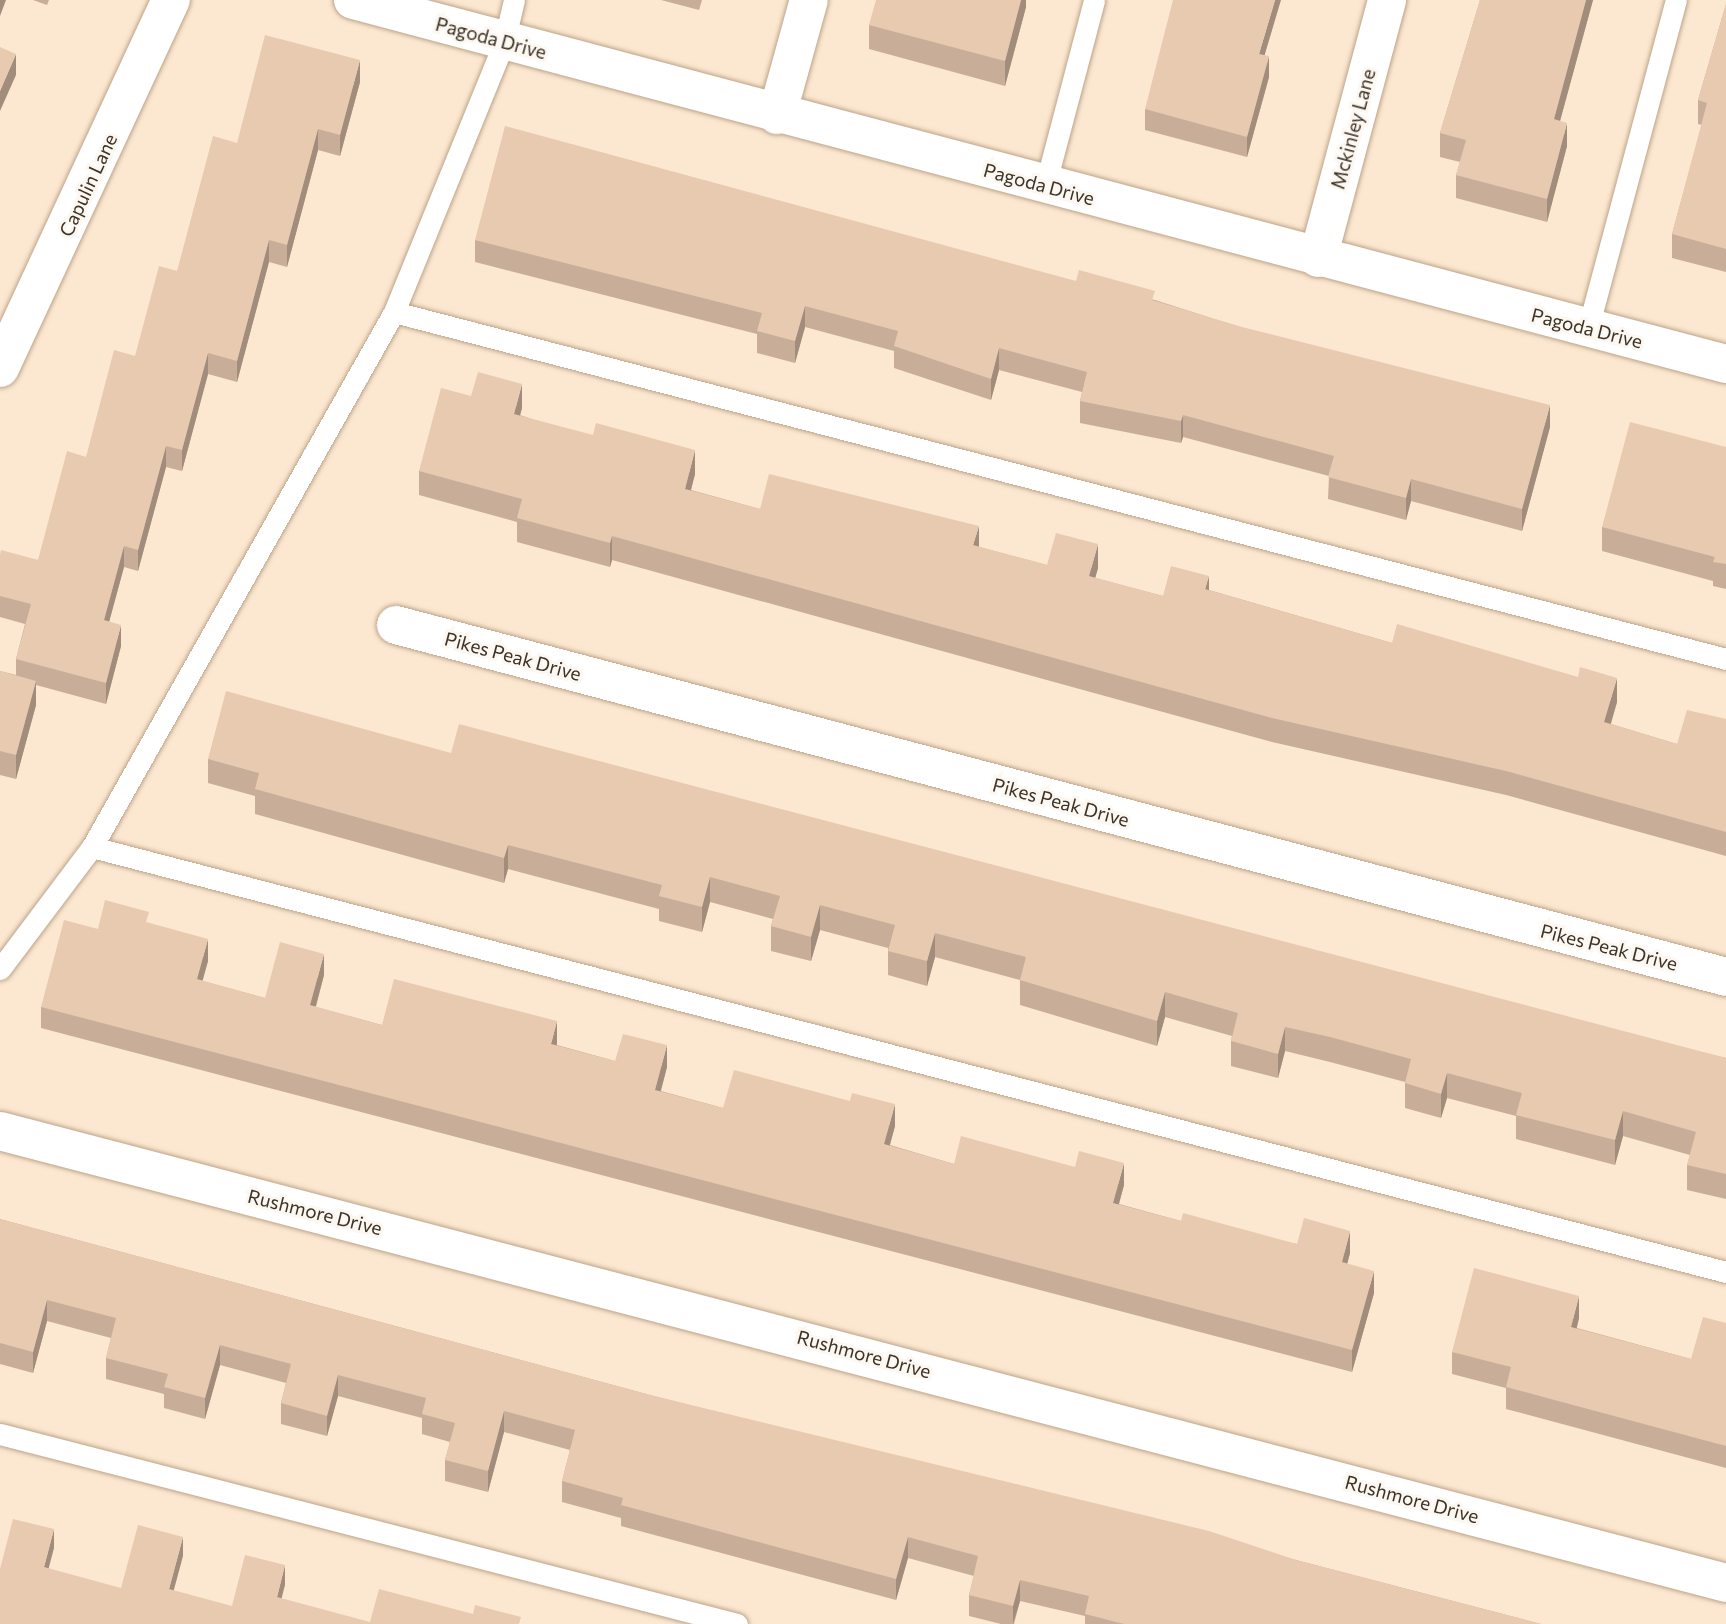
<!DOCTYPE html>
<html>
<head>
<meta charset="utf-8">
<style>
	body { margin:0 }
	#map { position:relative; width:1726px; height:1624px; overflow:hidden; background:#fce7d0; font-family:Commissioner,sans-serif }
	div>[style] { position:absolute }
	.roads { filter:drop-shadow(0 0 2px #bda489) drop-shadow(0 0 2px #bda489) }
	.service>* { height:21px; margin:-10.5px; padding:0 10.5px; transform-origin:10.5px; border-radius:10.5px; background:#fff }
	.minor>* { height:38px; margin:-19px; padding:0 19px; transform-origin:19px; border-radius:19px; background:#fff }
	.tertiary>* { height:38px; margin:-19px; padding:0 19px; transform-origin:19px; border-radius:19px; background:#fff }
	.wall>* { inset:0; background:#c8ae98 }
	.shaded-wall>* { inset:0; background:#a28d7c }
	.building>* { inset:0; background:#e8cab1 }
	span { translate:-50% -50%; white-space:nowrap; text-align:center; line-height:1.15; -webkit-text-stroke:6px #fcf7f1; paint-order:stroke }
	.street-label { font-size:19px; color:#3c3227 }
</style>
</head>
<body>
<div id="map">
	<div class="roads">
		<div class="service">
			<div style="left:1045px;top:186px;width:192px;rotate:-75.2deg"></div>
			<div style="left:394px;top:312px;width:1376px;rotate:14.6deg"></div>
			<div style="left:1588px;top:328px;width:340px;rotate:-75deg"></div>
			<div style="left:92px;top:847px;width:1688px;rotate:14.58deg"></div>
			<div style="left:0;top:969px;width:153px;rotate:-53deg"></div>
			<div style="left:92px;top:847px;width:614px;rotate:-60.56deg"></div>
			<div style="left:394px;top:312px;width:292px;rotate:-67.8deg"></div>
			<div style="left:504px;top:42px;width:43px;rotate:-76.6deg"></div>
			<div style="left:0;top:1434px;width:761px;rotate:14.46deg"></div>
		</div>
		<div class="minor">
			<div style="left:777px;top:115px;width:119px;rotate:-74.5deg"></div>
			<div style="left:1318px;top:258px;width:267px;rotate:-75deg"></div>
			<div style="left:396px;top:625px;width:1376px;rotate:14.82deg"></div>
			<div style="left:0;top:1131px;width:1784px;rotate:14.67deg"></div>
		</div>
		<div class="tertiary">
			<div style="left:353px;top:0;width:1420px;rotate:14.85deg"></div>
			<div style="left:0;top:368px;width:406px;rotate:-65.1deg"></div>
		</div>
	</div>
	<div class="wall">
		<div style="clip-path:polygon(33px 0,49px 0,47px 5px)"></div>
		<div style="clip-path:polygon(661px 0,702px 0,699px 10px)"></div>
		<div style="clip-path:polygon(1026px 0,1026px 7px,1005px 86px,869px 49px,869px 25px)"></div>
		<div style="clip-path:polygon(1480px 0,1593px 0,1560px 121px,1567px 146px,1547px 222px,1456px 198px,1456px 175px,1460px 162px,1440px 157px,1440px 133px)"></div>
		<div style="clip-path:polygon(1726px 4px,1726px 272px,1672px 258px,1672px 234px,1702px 125px,1698px 124px,1698px 100px)"></div>
		<div style="clip-path:polygon(1265px 55px,1269px 77px,1247px 157px,1145px 130px,1145px 109px)"></div>
		<div style="clip-path:polygon(360px 82px,340px 156px,318px 150px,287px 267px,269px 262px,237px 382px,208px 374px,182px 471px,166px 467px,138px 571px,124px 567px,109px 621px,121px 646px,106px 704px,36px 685px,36px 705px,16px 779px,0 775px,0 671px,16px 675px,16px 659px,25px 624px,0 617px,0 555px,38px 560px,86px 457px,177px 271px,237px 143px)"></div>
		<div style="clip-path:polygon(475px 240px,1076px 281px,1155px 300px,1550px 427px,1522px 531px,1411px 501px,1406px 520px,1328px 499px,1329px 476px,1183px 437px,1181px 443px,1080px 423px,1080px 401px,1082px 392px,999px 370px,991px 400px,894px 368px,894px 351px,805px 327px,795px 363px,757px 353px,757px 334px,475px 262px)"></div>
		<div style="clip-path:polygon(471px 396px,522px 408px,520px 415px,695px 474px,691px 490px,760px 509px,979px 547px,1047px 565px,1098px 568px,1095px 578px,1163px 596px,1209px 590px,1392px 643px,1617px 702px,1611px 724px,1677px 744px,1726px 719px,1726px 856px,1506px 795px,1272px 742px,612px 560px,610px 567px,517px 542px,517px 522px,419px 495px,419px 471px)"></div>
		<div style="clip-path:polygon(1726px 447px,1726px 589px,1713px 586px,1713px 581px,1602px 551px,1602px 527px)"></div>
		<div style="clip-path:polygon(451px 753px,1726px 1058px,1726px 1199px,1687px 1190px,1687px 1165px,1690px 1155px,1623px 1136px,1615px 1165px,1516px 1139px,1516px 1116px,1447px 1098px,1441px 1118px,1405px 1108px,1405px 1082px,1330px 1062px,1285px 1051px,1278px 1078px,1231px 1066px,1231px 1041px,1232px 1036px,1165px 1017px,1157px 1046px,1020px 1005px,1020px 980px,935px 957px,927px 986px,888px 975px,888px 948px,820px 930px,811px 961px,771px 951px,771px 926px,773px 919px,710px 902px,702px 932px,659px 921px,659px 909px,508px 869px,504px 883px,255px 814px,255px 796px,208px 783px,208px 759px)"></div>
		<div style="clip-path:polygon(149px 923px,208px 961px,202px 981px,265px 998px,324px 975px,316px 1007px,382px 1025px,557px 1043px,557px 1045px,615px 1061px,667px 1067px,661px 1091px,723px 1108px,895px 1126px,890px 1145px,954px 1164px,1124px 1185px,1119px 1204px,1181px 1221px,1297px 1244px,1350px 1253px,1347px 1264px,1374px 1293px,1352px 1372px,41px 1028px,41px 1007px,98px 929px)"></div>
		<div style="clip-path:polygon(0 1219px,650px 1395px,1296px 1560px,1541px 1624px,1085px 1624px,1085px 1616px,1020px 1601px,1014px 1624px,1001px 1624px,969px 1616px,969px 1595px,974px 1576px,908px 1558px,896px 1600px,621px 1526px,621px 1518px,562px 1502px,562px 1481px,570px 1450px,504px 1432px,488px 1492px,445px 1481px,445px 1460px,450px 1442px,422px 1434px,422px 1418px,338px 1396px,327px 1436px,281px 1424px,281px 1403px,286px 1383px,220px 1365px,205px 1419px,164px 1408px,164px 1394px,106px 1379px,106px 1358px,111px 1338px,47px 1321px,33px 1373px,0 1364px)"></div>
		<div style="clip-path:polygon(1579px 1318px,1577px 1328px,1691px 1359px,1726px 1323px,1726px 1468px,1506px 1409px,1506px 1388px,1452px 1374px,1452px 1352px)"></div>
	</div>
	<div class="shaded-wall">
		<div style="clip-path:polygon(0 0,6px 0,0 16px)"></div>
		<div style="clip-path:polygon(1021px 0,1026px 0,1026px 7px,1005px 86px,1005px 61px)"></div>
		<div style="clip-path:polygon(1275px 0,1281px 0,1259px 74px,1259px 54px)"></div>
		<div style="clip-path:polygon(1586px 0,1593px 0,1554px 143px,1554px 119px)"></div>
		<div style="clip-path:polygon(16px 54px,16px 75px,0 111px,0 91px)"></div>
		<div style="clip-path:polygon(1269px 56px,1269px 77px,1247px 157px,1247px 137px)"></div>
		<div style="clip-path:polygon(360px 60px,360px 82px,340px 156px,340px 135px)"></div>
		<div style="clip-path:polygon(1567px 123px,1567px 146px,1547px 222px,1547px 199px)"></div>
		<div style="clip-path:polygon(318px 129px,318px 150px,287px 267px,287px 245px)"></div>
		<div style="clip-path:polygon(269px 240px,269px 262px,237px 382px,237px 361px)"></div>
		<div style="clip-path:polygon(805px 306px,805px 327px,795px 363px,795px 341px)"></div>
		<div style="clip-path:polygon(999px 348px,999px 370px,991px 400px,991px 379px)"></div>
		<div style="clip-path:polygon(208px 353px,208px 374px,182px 471px,182px 450px)"></div>
		<div style="clip-path:polygon(522px 384px,522px 408px,514px 438px,514px 414px)"></div>
		<div style="clip-path:polygon(1550px 405px,1550px 427px,1522px 531px,1522px 509px)"></div>
		<div style="clip-path:polygon(1183px 415px,1183px 437px,1181px 443px,1181px 421px)"></div>
		<div style="clip-path:polygon(166px 446px,166px 467px,138px 571px,138px 550px)"></div>
		<div style="clip-path:polygon(695px 450px,695px 474px,685px 513px,685px 489px)"></div>
		<div style="clip-path:polygon(1411px 479px,1411px 501px,1406px 520px,1406px 498px)"></div>
		<div style="clip-path:polygon(979px 526px,979px 550px,973px 545px)"></div>
		<div style="clip-path:polygon(612px 536px,612px 560px,610px 567px,610px 543px)"></div>
		<div style="clip-path:polygon(1098px 544px,1098px 568px,1089px 600px,1089px 576px)"></div>
		<div style="clip-path:polygon(124px 546px,124px 567px,104px 641px,104px 620px)"></div>
		<div style="clip-path:polygon(1209px 576px,1209px 600px,1205px 589px)"></div>
		<div style="clip-path:polygon(121px 625px,121px 646px,106px 704px,106px 683px)"></div>
		<div style="clip-path:polygon(1617px 678px,1617px 702px,1604px 746px,1604px 722px)"></div>
		<div style="clip-path:polygon(36px 681px,36px 705px,16px 779px,16px 755px)"></div>
		<div style="clip-path:polygon(508px 845px,508px 869px,504px 883px,504px 858px)"></div>
		<div style="clip-path:polygon(710px 877px,710px 902px,702px 932px,702px 907px)"></div>
		<div style="clip-path:polygon(820px 905px,820px 930px,811px 961px,811px 937px)"></div>
		<div style="clip-path:polygon(935px 933px,935px 957px,927px 986px,927px 961px)"></div>
		<div style="clip-path:polygon(208px 939px,208px 961px,197px 1001px,197px 979px)"></div>
		<div style="clip-path:polygon(324px 954px,324px 975px,310px 1027px,310px 1005px)"></div>
		<div style="clip-path:polygon(1165px 992px,1165px 1017px,1157px 1046px,1157px 1021px)"></div>
		<div style="clip-path:polygon(557px 1021px,557px 1043px,551px 1066px,551px 1044px)"></div>
		<div style="clip-path:polygon(1285px 1027px,1285px 1051px,1278px 1078px,1278px 1054px)"></div>
		<div style="clip-path:polygon(667px 1045px,667px 1067px,655px 1112px,655px 1090px)"></div>
		<div style="clip-path:polygon(1447px 1073px,1447px 1098px,1441px 1118px,1441px 1094px)"></div>
		<div style="clip-path:polygon(895px 1104px,895px 1126px,884px 1166px,884px 1144px)"></div>
		<div style="clip-path:polygon(1623px 1111px,1623px 1136px,1615px 1165px,1615px 1140px)"></div>
		<div style="clip-path:polygon(1124px 1163px,1124px 1185px,1113px 1225px,1113px 1203px)"></div>
		<div style="clip-path:polygon(1350px 1231px,1350px 1253px,1342px 1284px,1342px 1262px)"></div>
		<div style="clip-path:polygon(1374px 1271px,1374px 1293px,1352px 1372px,1352px 1350px)"></div>
		<div style="clip-path:polygon(1579px 1296px,1579px 1318px,1571px 1349px,1571px 1327px)"></div>
		<div style="clip-path:polygon(47px 1300px,47px 1321px,33px 1373px,33px 1352px)"></div>
		<div style="clip-path:polygon(220px 1345px,220px 1365px,205px 1419px,205px 1398px)"></div>
		<div style="clip-path:polygon(338px 1375px,338px 1396px,327px 1436px,327px 1416px)"></div>
		<div style="clip-path:polygon(504px 1411px,504px 1432px,488px 1492px,488px 1471px)"></div>
		<div style="clip-path:polygon(54px 1529px,54px 1548px,44px 1586px,44px 1567px)"></div>
		<div style="clip-path:polygon(183px 1537px,183px 1556px,169px 1608px,169px 1589px)"></div>
		<div style="clip-path:polygon(908px 1537px,908px 1558px,896px 1600px,896px 1579px)"></div>
		<div style="clip-path:polygon(285px 1565px,285px 1585px,277px 1616px,277px 1597px)"></div>
		<div style="clip-path:polygon(1020px 1580px,1020px 1601px,1013px 1624px,1013px 1606px)"></div>
	</div>
	<div class="building">
		<div style="clip-path:polygon(876px 0,1021px 0,1005px 61px,869px 25px)"></div>
		<div style="clip-path:polygon(1173px 0,1275px 0,1259px 54px,1269px 56px,1247px 137px,1145px 109px)"></div>
		<div style="clip-path:polygon(1480px 0,1586px 0,1554px 119px,1567px 123px,1547px 199px,1456px 175px,1466px 140px,1440px 133px)"></div>
		<div style="clip-path:polygon(1726px 4px,1726px 249px,1672px 234px,1707px 103px,1698px 100px)"></div>
		<div style="clip-path:polygon(265px 35px,360px 60px,340px 135px,318px 129px,287px 245px,269px 240px,237px 361px,208px 353px,182px 450px,166px 446px,138px 550px,124px 546px,104px 620px,121px 625px,106px 683px,16px 659px,31px 604px,0 596px,0 555px,1px 550px,38px 560px,67px 451px,86px 457px,114px 350px,135px 356px,159px 266px,177px 271px,213px 136px,237px 143px)"></div>
		<div style="clip-path:polygon(0 47px,16px 54px,0 91px)"></div>
		<div style="clip-path:polygon(505px 126px,1076px 281px,1079px 270px,1155px 291px,1152px 300px,1242px 327px,1550px 405px,1522px 509px,1411px 479px,1406px 498px,1328px 477px,1334px 456px,1183px 415px,1181px 421px,1080px 401px,1087px 372px,999px 348px,991px 379px,894px 346px,898px 331px,805px 306px,795px 341px,757px 331px,762px 313px,475px 240px)"></div>
		<div style="clip-path:polygon(478px 372px,522px 384px,514px 414px,593px 435px,596px 423px,695px 450px,685px 489px,760px 509px,769px 474px,979px 526px,973px 545px,1047px 565px,1056px 533px,1098px 544px,1089px 576px,1163px 596px,1171px 566px,1209px 576px,1205px 589px,1392px 643px,1397px 624px,1578px 677px,1580px 667px,1617px 678px,1604px 722px,1677px 744px,1687px 710px,1726px 719px,1726px 832px,1506px 771px,1272px 718px,612px 536px,610px 543px,517px 518px,522px 499px,419px 471px,441px 388px,471px 396px)"></div>
		<div style="clip-path:polygon(1630px 422px,1726px 447px,1726px 564px,1713px 562px,1715px 557px,1602px 527px)"></div>
		<div style="clip-path:polygon(0 671px,36px 681px,16px 755px,0 751px)"></div>
		<div style="clip-path:polygon(226px 691px,451px 753px,459px 724px,1726px 1058px,1726px 1174px,1687px 1165px,1696px 1132px,1623px 1111px,1615px 1140px,1516px 1115px,1522px 1093px,1447px 1073px,1441px 1094px,1405px 1083px,1411px 1059px,1330px 1037px,1285px 1027px,1278px 1054px,1231px 1041px,1238px 1013px,1165px 992px,1157px 1021px,1020px 980px,1026px 957px,935px 933px,927px 961px,888px 951px,895px 925px,820px 905px,811px 937px,771px 926px,780px 896px,710px 877px,702px 907px,659px 896px,662px 885px,508px 845px,504px 858px,255px 789px,259px 773px,208px 759px)"></div>
		<div style="clip-path:polygon(105px 900px,149px 912px,146px 922px,208px 939px,197px 979px,265px 998px,280px 942px,324px 954px,310px 1005px,382px 1025px,394px 979px,557px 1021px,551px 1044px,615px 1061px,623px 1034px,667px 1045px,655px 1090px,723px 1108px,734px 1070px,850px 1101px,852px 1093px,895px 1104px,884px 1144px,954px 1164px,961px 1136px,1075px 1167px,1079px 1151px,1124px 1163px,1113px 1203px,1181px 1221px,1183px 1213px,1297px 1244px,1304px 1218px,1350px 1231px,1342px 1262px,1374px 1271px,1352px 1350px,41px 1007px,64px 920px,98px 929px)"></div>
		<div style="clip-path:polygon(0 1219px,650px 1395px,1209px 1531px,1296px 1560px,1541px 1624px,1124px 1624px,1085px 1614px,1089px 1596px,1020px 1580px,1013px 1606px,969px 1595px,978px 1556px,908px 1537px,896px 1579px,621px 1505px,623px 1498px,562px 1481px,575px 1430px,504px 1411px,488px 1471px,445px 1460px,455px 1423px,422px 1414px,426px 1398px,338px 1375px,327px 1416px,281px 1403px,291px 1364px,220px 1345px,205px 1398px,164px 1387px,168px 1374px,106px 1358px,116px 1318px,47px 1300px,33px 1352px,0 1343px)"></div>
		<div style="clip-path:polygon(1474px 1268px,1579px 1296px,1571px 1327px,1691px 1359px,1703px 1317px,1726px 1323px,1726px 1446px,1506px 1387px,1511px 1367px,1452px 1352px)"></div>
		<div style="clip-path:polygon(13px 1519px,54px 1529px,44px 1567px,121px 1588px,138px 1525px,183px 1537px,169px 1589px,232px 1606px,245px 1555px,285px 1565px,277px 1597px,370px 1622px,379px 1589px,473px 1614px,475px 1605px,521px 1617px,519px 1624px,0 1624px,0 1569px)"></div>
	</div>
	<div class="street-label">
		<span style="left:491px;top:38px;rotate:15deg">Pagoda Drive</span>
		<span style="left:1353px;top:129px;rotate:-75deg">Mckinley Lane</span>
		<span style="left:1039px;top:184px;rotate:15deg">Pagoda Drive</span>
		<span style="left:88px;top:185px;rotate:-65deg">Capulin Lane</span>
		<span style="left:1587px;top:328px;rotate:14deg">Pagoda Drive</span>
		<span style="left:513px;top:656px;rotate:15deg">Pikes Peak Drive</span>
		<span style="left:1061px;top:802px;rotate:15deg">Pikes Peak Drive</span>
		<span style="left:1609px;top:947px;rotate:14deg">Pikes Peak Drive</span>
		<span style="left:315px;top:1212px;rotate:14deg">Rushmore Drive</span>
		<span style="left:864px;top:1354px;rotate:15deg">Rushmore Drive</span>
		<span style="left:1412px;top:1499px;rotate:15deg">Rushmore Drive</span>
	</div>
</div>
</body>
</html>
